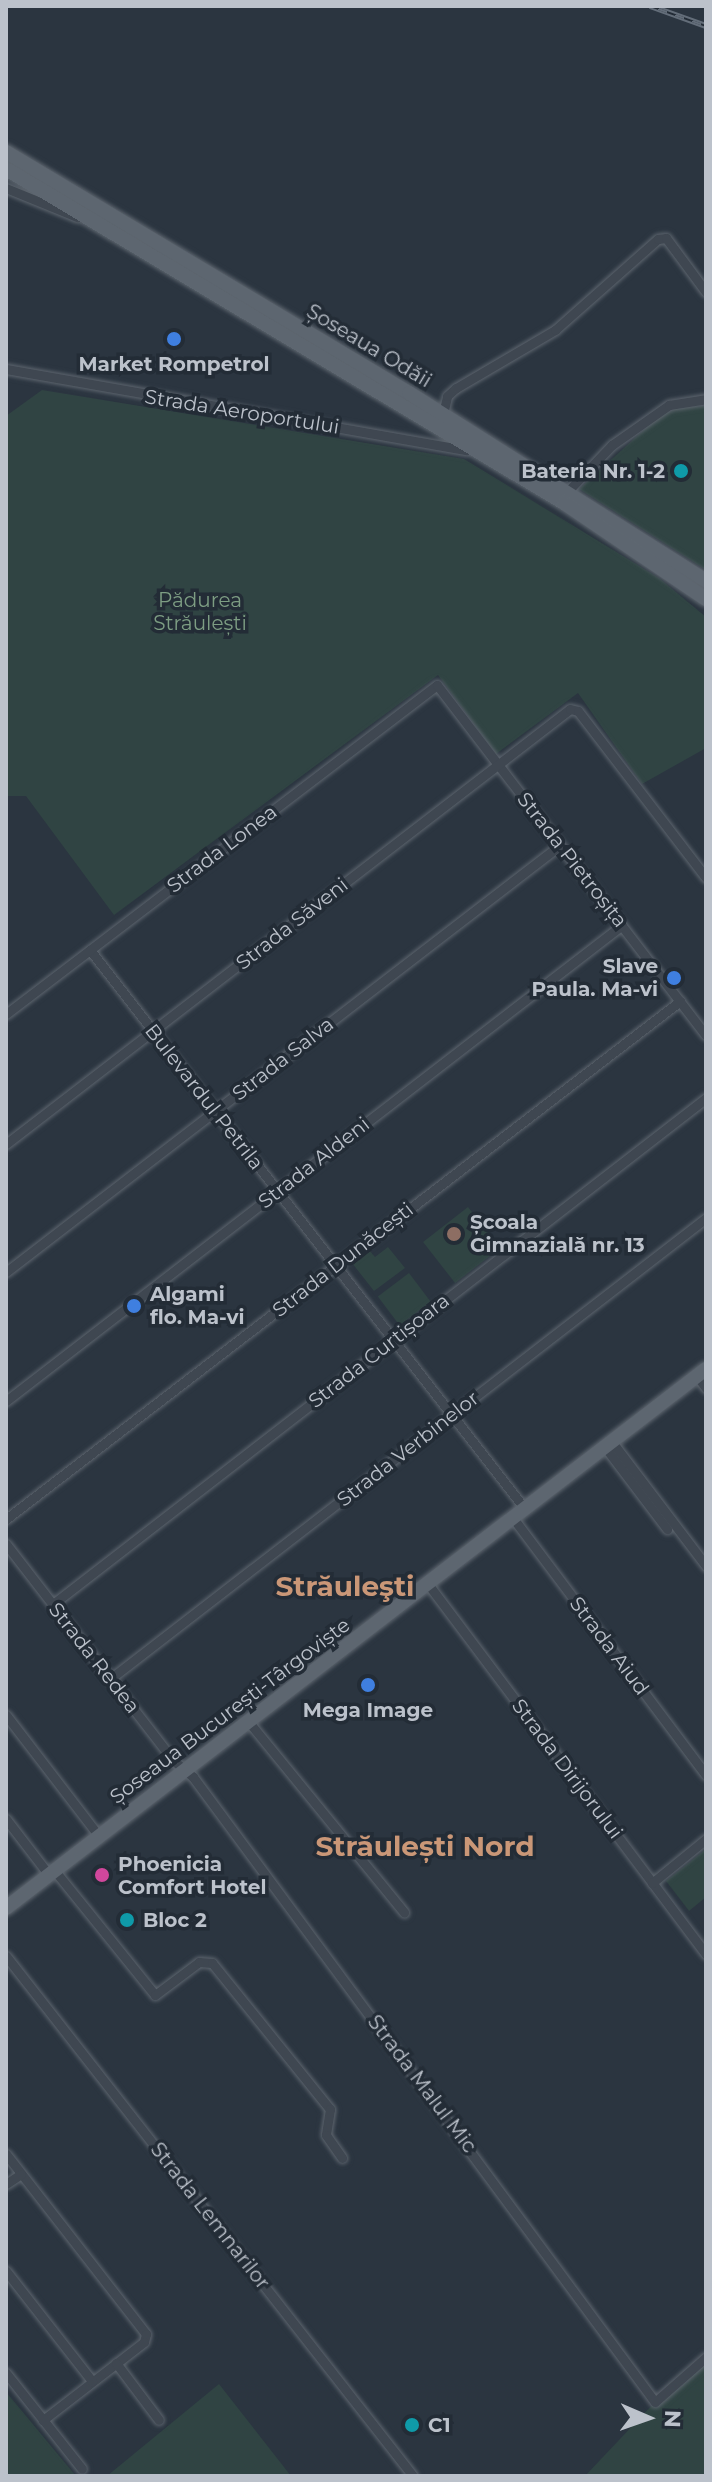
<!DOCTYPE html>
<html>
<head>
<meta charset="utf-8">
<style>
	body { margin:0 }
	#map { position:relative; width:712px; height:2482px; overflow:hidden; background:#2b3540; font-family:Montserrat,sans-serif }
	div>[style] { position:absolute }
	.green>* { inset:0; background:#304443; transform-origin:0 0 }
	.roads { filter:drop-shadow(0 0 2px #5d656e) drop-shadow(0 0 2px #5d656e) }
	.minor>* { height:9px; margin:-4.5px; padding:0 4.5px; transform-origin:4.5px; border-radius:4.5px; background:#3f4751 }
	.primary>* { height:14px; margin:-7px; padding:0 7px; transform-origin:7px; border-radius:7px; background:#5d6670 }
	.rail>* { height:6px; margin-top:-3px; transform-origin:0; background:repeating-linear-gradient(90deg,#232c36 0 9px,#636d79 0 18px); box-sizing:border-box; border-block:2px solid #636d79 }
	.dots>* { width:22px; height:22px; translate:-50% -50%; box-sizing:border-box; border:4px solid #232c36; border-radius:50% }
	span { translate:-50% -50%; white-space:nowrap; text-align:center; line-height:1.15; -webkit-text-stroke:7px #232c36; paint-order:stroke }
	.street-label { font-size:20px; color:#bcc2cb }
	.poi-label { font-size:20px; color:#bcc2cb; font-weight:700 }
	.right { translate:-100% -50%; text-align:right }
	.left { translate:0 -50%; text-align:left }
	.park-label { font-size:20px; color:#7d9d83 }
	.district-label { font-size:28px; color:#ca9777; font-weight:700 }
	.frame { position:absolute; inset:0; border:8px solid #bcc2cb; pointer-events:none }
	.north { position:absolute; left:608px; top:2378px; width:80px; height:80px; -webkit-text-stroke:6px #232c36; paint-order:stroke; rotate:92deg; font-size:22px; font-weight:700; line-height:32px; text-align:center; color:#bcc2cb }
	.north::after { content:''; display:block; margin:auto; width:28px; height:36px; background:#bcc2cb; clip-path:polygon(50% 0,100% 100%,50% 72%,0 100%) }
</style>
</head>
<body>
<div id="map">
	<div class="green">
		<div style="clip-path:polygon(42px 390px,464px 459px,659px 578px,706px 617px,706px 748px,642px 784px,578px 693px,496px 754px,438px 675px,114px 915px,26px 796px,6px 796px,6px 416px)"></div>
		<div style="clip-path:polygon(706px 406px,706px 570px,579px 489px,658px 417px,679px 407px)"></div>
		<div style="left:468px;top:1207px;width:52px;height:57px;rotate:52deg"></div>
		<div style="clip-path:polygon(388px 1247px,405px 1268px,374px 1291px,352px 1263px,369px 1250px,375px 1257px)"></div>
		<div style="left:409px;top:1273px;width:36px;height:39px;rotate:53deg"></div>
		<div style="clip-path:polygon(706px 1849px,706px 1897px,689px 1911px,666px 1881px)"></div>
		<div style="clip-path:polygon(706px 2357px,706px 2476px,585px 2476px,655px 2402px)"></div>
		<div style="clip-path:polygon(219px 2384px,291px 2476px,107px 2476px)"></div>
		<div style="clip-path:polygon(6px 2392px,76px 2476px,6px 2476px)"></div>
	</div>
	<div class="roads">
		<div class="minor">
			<div style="left:6px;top:188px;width:77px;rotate:22.2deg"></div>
			<div style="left:6px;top:369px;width:468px;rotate:10deg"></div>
			<div style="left:443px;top:414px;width:18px;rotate:-77deg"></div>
			<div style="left:447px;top:396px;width:12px;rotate:-42deg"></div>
			<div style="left:456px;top:388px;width:115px;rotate:-30.4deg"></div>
			<div style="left:555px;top:330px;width:137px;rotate:-41.5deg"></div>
			<div style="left:658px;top:239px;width:8px;rotate:-7deg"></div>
			<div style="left:666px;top:238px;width:67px;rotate:53.5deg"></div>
			<div style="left:568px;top:491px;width:64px;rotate:-46.3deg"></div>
			<div style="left:612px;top:445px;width:70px;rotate:-35.1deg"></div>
			<div style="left:669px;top:405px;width:37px;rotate:-9deg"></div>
			<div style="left:90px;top:950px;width:708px;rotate:52.11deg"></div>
			<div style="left:6px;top:1014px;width:542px;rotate:-37.36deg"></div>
			<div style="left:437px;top:685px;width:441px;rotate:52.5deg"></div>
			<div style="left:6px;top:1144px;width:712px;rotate:-37.64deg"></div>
			<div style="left:570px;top:709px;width:8px;rotate:14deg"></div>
			<div style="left:578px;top:711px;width:210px;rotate:52.5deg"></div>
			<div style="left:6px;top:1272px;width:699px;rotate:-37.62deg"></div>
			<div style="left:697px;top:1376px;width:15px;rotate:53deg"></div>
			<div style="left:6px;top:1401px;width:778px;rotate:-37.69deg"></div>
			<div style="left:612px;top:1442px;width:156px;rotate:52.8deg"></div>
			<div style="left:605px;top:1447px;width:103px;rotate:52.9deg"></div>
			<div style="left:513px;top:1518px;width:321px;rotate:53.1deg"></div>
			<div style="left:6px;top:1519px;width:850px;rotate:-37.54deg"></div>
			<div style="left:6px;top:1544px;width:274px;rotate:52.3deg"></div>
			<div style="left:174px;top:1761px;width:25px;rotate:40deg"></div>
			<div style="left:193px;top:1777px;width:777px;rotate:53.53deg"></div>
			<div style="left:655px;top:2402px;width:68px;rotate:-41.4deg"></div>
			<div style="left:428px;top:1584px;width:463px;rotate:53.1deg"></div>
			<div style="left:53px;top:1604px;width:826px;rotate:-37.77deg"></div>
			<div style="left:110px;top:1679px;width:753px;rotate:-37.72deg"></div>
			<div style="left:6px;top:1715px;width:153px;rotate:52.5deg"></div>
			<div style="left:248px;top:1721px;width:247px;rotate:50.8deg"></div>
			<div style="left:6px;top:1819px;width:71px;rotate:52.5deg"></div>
			<div style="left:55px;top:1871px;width:159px;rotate:51.1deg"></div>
			<div style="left:155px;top:1995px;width:55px;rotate:-36.9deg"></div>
			<div style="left:199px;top:1962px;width:13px;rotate:4deg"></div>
			<div style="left:212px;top:1963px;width:188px;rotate:51.1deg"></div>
			<div style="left:330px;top:2109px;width:26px;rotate:99deg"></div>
			<div style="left:326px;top:2135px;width:28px;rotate:55deg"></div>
			<div style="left:652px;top:1883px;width:70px;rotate:-39.2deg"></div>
			<div style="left:6px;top:1956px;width:660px;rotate:51.95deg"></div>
			<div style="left:6px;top:2154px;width:228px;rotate:52.1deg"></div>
			<div style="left:146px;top:2334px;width:8px;rotate:104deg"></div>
			<div style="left:144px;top:2342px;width:128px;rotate:142.3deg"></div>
			<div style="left:6px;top:2184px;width:18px;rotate:-34deg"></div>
			<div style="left:6px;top:2271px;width:140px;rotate:52deg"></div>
			<div style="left:116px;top:2363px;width:71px;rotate:53deg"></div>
			<div style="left:6px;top:2373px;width:122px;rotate:51.6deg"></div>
		</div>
		<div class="primary">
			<div style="left:6px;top:152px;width:470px;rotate:30.9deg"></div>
			<div style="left:409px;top:393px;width:352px;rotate:32.3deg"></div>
			<div style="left:6px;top:169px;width:650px;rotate:30.9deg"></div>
			<div style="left:564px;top:503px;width:171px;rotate:34.1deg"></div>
			<div style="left:6px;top:1908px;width:883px;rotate:-37.6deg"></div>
		</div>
	</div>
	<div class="rail">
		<div style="left:650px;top:6px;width:59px;rotate:19.7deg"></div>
	</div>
	<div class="dots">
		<div style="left:174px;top:339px;background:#3f7fe0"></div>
		<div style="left:681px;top:471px;background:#0f9aa8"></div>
		<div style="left:674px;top:978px;background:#3f7fe0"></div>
		<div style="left:454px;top:1234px;background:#8d6e63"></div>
		<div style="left:134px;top:1306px;background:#3f7fe0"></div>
		<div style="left:368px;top:1685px;background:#3f7fe0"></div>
		<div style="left:102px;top:1875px;background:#d1479c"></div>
		<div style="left:127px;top:1920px;background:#0f9aa8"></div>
		<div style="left:412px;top:2425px;background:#0f9aa8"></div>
	</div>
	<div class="street-label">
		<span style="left:369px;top:346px;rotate:31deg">Șoseaua Odăii</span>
		<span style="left:242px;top:412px;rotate:9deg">Strada Aeroportului</span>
		<span style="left:222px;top:849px;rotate:-37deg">Strada Lonea</span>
		<span style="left:572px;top:860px;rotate:52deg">Strada Pietroșița</span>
		<span style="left:292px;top:924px;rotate:-38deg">Strada Săveni</span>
		<span style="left:283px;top:1059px;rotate:-38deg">Strada Salva</span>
		<span style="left:204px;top:1097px;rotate:52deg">Bulevardul Petrila</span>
		<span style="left:314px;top:1163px;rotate:-38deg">Strada Aldeni</span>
		<span style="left:343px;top:1260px;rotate:-38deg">Strada Dunăcești</span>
		<span style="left:379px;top:1351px;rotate:-38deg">Strada Curtișoara</span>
		<span style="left:408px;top:1449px;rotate:-38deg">Strada Verbinelor</span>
		<span style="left:609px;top:1646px;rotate:53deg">Strada Aiud</span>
		<span style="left:94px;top:1658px;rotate:52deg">Strada Redea</span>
		<span style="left:230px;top:1711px;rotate:-37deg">Șoseaua București-Târgoviște</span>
		<span style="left:567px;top:1769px;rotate:53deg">Strada Dirijorului</span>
		<span style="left:422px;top:2084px;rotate:53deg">Strada Malul Mic</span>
		<span style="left:210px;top:2216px;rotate:52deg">Strada Lemnarilor</span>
	</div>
	<div class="poi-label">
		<span style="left:174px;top:364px">Market Rompetrol</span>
		<span class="right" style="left:665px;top:471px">Bateria Nr. 1-2</span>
		<span class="right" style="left:658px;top:978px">Slave<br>Paula. Ma-vi</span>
		<span class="left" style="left:470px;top:1234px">Școala<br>Gimnazială nr. 13</span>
		<span class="left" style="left:150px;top:1306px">Algami<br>flo. Ma-vi</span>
		<span style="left:368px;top:1710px">Mega Image</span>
		<span class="left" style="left:118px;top:1876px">Phoenicia<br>Comfort Hotel</span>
		<span class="left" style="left:143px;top:1920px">Bloc 2</span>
		<span class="left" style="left:428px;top:2425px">C1</span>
	</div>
	<div class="park-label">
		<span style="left:200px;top:612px">Pădurea<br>Străulești</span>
	</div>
	<div class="district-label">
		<span style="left:345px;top:1586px">Străuleşti</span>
		<span style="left:425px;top:1846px">Străulești Nord</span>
	</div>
	<div class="frame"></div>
	<div class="north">N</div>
</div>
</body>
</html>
